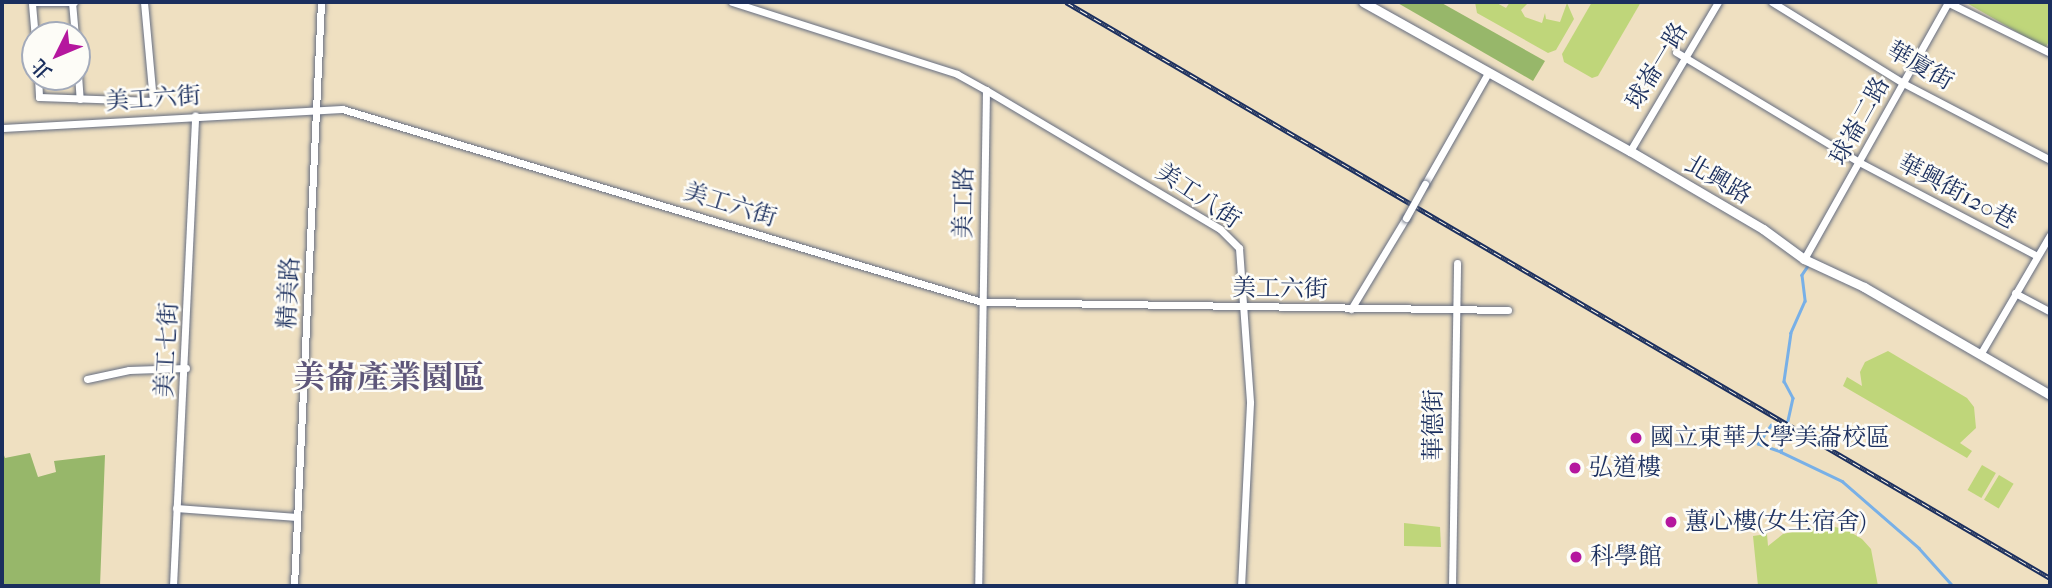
<!DOCTYPE html>
<html>
<head>
<meta charset="utf-8">
<style>
	body { margin:0 }
	#map { position:relative; width:2052px; height:588px; overflow:hidden; background:#efe0c1; font-family:"IM FELL French Canon","Noto Serif TC",serif }
	div>[style] { position:absolute }
	.green>* { inset:0; background:#bfd67a; transform-origin:0 0 }
	.forest>* { inset:0; background:#97b76a }
	.stream>* { height:2.5px; margin:-1.25px; padding:0 1.25px; transform-origin:1.25px; border-radius:1.25px; background:#78b0e7 }
	.roads { filter:drop-shadow(0 0 2px #656d81) drop-shadow(0 0 2px #656d81) }
	.minor>* { height:7px; margin:-3.5px; padding:0 3.5px; transform-origin:3.5px; border-radius:3.5px; background:#fff }
	.tertiary>* { height:9px; margin:-4.5px; padding:0 4.5px; transform-origin:4.5px; border-radius:4.5px; background:#fff }
	.rail>* { height:5px; margin-top:-2.5px; transform-origin:0; background:repeating-linear-gradient(90deg,#fdfcf7 0 8px,#1b2f5e 0 16px); box-sizing:border-box; border-block:2px solid #1b2f5e }
	.bridges { filter:drop-shadow(0 0 2px #656d81) drop-shadow(0 0 2px #656d81) }
	.minor-bridge>* { height:7px; margin:-3.5px; padding:0 3.5px; transform-origin:3.5px; border-radius:3.5px; background:#fff }
	.dots>* { width:19px; height:19px; translate:-50% -50%; box-sizing:border-box; border:4px solid #fdfcf7; border-radius:50% }
	span { translate:-50% -50%; white-space:nowrap; text-align:center; line-height:1.15; -webkit-text-stroke:5px #fdfcf7; paint-order:stroke }
	.street-label { font-size:24px; color:#1b2f5e }
	.poi-label { font-size:24px; color:#1b2f5e }
	.left { translate:0 -50%; text-align:left }
	.district-label { font-size:32px; color:#5e567a; font-weight:700 }
	.frame { position:absolute; inset:0; border:4px solid #1b2f5e; pointer-events:none }
	.north { position:absolute; left:21px; top:21px; width:70px; height:70px; box-sizing:border-box; background:#fdfcf7; border:2px solid #a3aaba; border-radius:50%; rotate:227deg; font-size:19px; font-weight:700; line-height:28px; text-align:center; color:#1b2f5e }
	.north::after { content:''; display:block; margin:auto; width:24px; height:32px; background:#b5179e; clip-path:polygon(50% 0,100% 100%,50% 72%,0 100%) }
</style>
</head>
<body>
<div id="map">
	<div class="green">
		<div style="clip-path:polygon(1475px 2px,1495px 2px,1506px 8px,1510px 2px,1529px 2px,1521px 10px,1525px 17px,1542px 23px,1545px 13px,1546px 19px,1560px 22px,1567px 3px,1574px 19px,1556px 50px,1548px 53px,1477px 13px)"></div>
		<div style="clip-path:polygon(1592px 2px,1641px 2px,1598px 76px,1592px 78px,1564px 62px,1562px 54px)"></div>
		<div style="clip-path:polygon(1965px 2px,2050px 2px,2050px 40px,2045px 48px)"></div>
		<div style="clip-path:polygon(1888px 351px,1967px 398px,1974px 407px,1976px 428px,1960px 443px,1972px 451px,1967px 458px,1843px 386px,1847px 377px,1862px 386px,1860px 372px,1865px 362px)"></div>
		<div style="left:1982px;top:465px;width:16px;height:29px;rotate:30deg"></div>
		<div style="left:1999px;top:475px;width:17px;height:29px;rotate:31deg"></div>
		<div style="clip-path:polygon(1404px 523px,1440px 527px,1441px 547px,1404px 546px)"></div>
		<div style="clip-path:polygon(1825px 525px,1845px 529px,1862px 539px,1871px 549px,1878px 586px,1758px 586px,1753px 536px,1767px 534px,1768px 546px,1783px 534px)"></div>
	</div>
	<div class="forest">
		<div style="clip-path:polygon(1396px 2px,1440px 2px,1545px 61px,1533px 81px)"></div>
		<div style="clip-path:polygon(2px 450px,5px 458px,30px 453px,38px 477px,56px 472px,54px 461px,105px 455px,100px 586px,2px 586px)"></div>
	</div>
	<div class="stream">
		<div style="left:1808px;top:266px;width:11px;rotate:124deg"></div>
		<div style="left:1802px;top:275px;width:26px;rotate:83deg"></div>
		<div style="left:1805px;top:301px;width:35px;rotate:114deg"></div>
		<div style="left:1791px;top:333px;width:49px;rotate:98.3deg"></div>
		<div style="left:1784px;top:381px;width:19px;rotate:62deg"></div>
		<div style="left:1793px;top:398px;width:55px;rotate:102.5deg"></div>
		<div style="left:1781px;top:452px;width:68px;rotate:25.4deg"></div>
		<div style="left:1842px;top:481px;width:102px;rotate:41deg"></div>
		<div style="left:1919px;top:548px;width:51px;rotate:48.2deg"></div>
		<div style="left:1781px;top:452px;width:24px;rotate:-161deg"></div>
		<div style="left:1758px;top:444px;width:23px;rotate:-56deg"></div>
		<div style="left:1771px;top:425px;width:12px;rotate:5deg"></div>
	</div>
	<div class="roads">
		<div class="minor">
			<div style="left:32px;top:2px;width:42px"></div>
			<div style="left:72px;top:2px;width:33px;rotate:85deg"></div>
			<div style="left:732px;top:2px;width:236px;rotate:17.7deg"></div>
			<div style="left:957px;top:74px;width:33px;rotate:29deg"></div>
			<div style="left:986px;top:90px;width:496px;rotate:90.9deg"></div>
			<div style="left:1772px;top:2px;width:154px;rotate:31.7deg"></div>
			<div style="left:1903px;top:83px;width:166px;rotate:27.6deg"></div>
			<div style="left:1947px;top:2px;width:115px;rotate:26.3deg"></div>
			<div style="left:32px;top:4px;width:36px;rotate:85deg"></div>
			<div style="left:1676px;top:52px;width:214px;rotate:31deg"></div>
			<div style="left:1859px;top:162px;width:201px;rotate:27.8deg"></div>
			<div style="left:77px;top:60px;width:39px;rotate:86deg"></div>
			<div style="left:38px;top:77px;width:20px;rotate:87deg"></div>
			<div style="left:39px;top:97px;width:114px;rotate:2deg"></div>
			<div style="left:153px;top:101px;width:99px;rotate:-95.2deg"></div>
			<div style="left:986px;top:90px;width:272px;rotate:30.7deg"></div>
			<div style="left:1220px;top:229px;width:27px;rotate:45deg"></div>
			<div style="left:1239px;top:248px;width:155px;rotate:85.9deg"></div>
			<div style="left:1250px;top:403px;width:183px;rotate:92.8deg"></div>
			<div style="left:2px;top:128px;width:341px;rotate:-3.2deg"></div>
			<div style="left:342px;top:109px;width:668px;rotate:16.78deg"></div>
			<div style="left:982px;top:302px;width:526px;rotate:0.87deg"></div>
			<div style="left:1630px;top:151px;width:173px;rotate:-59.4deg"></div>
			<div style="left:1425px;top:184px;width:125px;rotate:-60.4deg"></div>
			<div style="left:1804px;top:259px;width:295px;rotate:-60.7deg"></div>
			<div style="left:2015px;top:293px;width:40px;rotate:28deg"></div>
			<div style="left:1351px;top:309px;width:106px;rotate:-58.9deg"></div>
			<div style="left:1981px;top:353px;width:137px;rotate:-59.7deg"></div>
			<div style="left:87px;top:379px;width:43px;rotate:-12.1deg"></div>
			<div style="left:129px;top:370px;width:57px;rotate:-2deg"></div>
			<div style="left:176px;top:508px;width:121px;rotate:4.3deg"></div>
			<div style="left:173px;top:586px;width:471px;rotate:-87.3deg"></div>
			<div style="left:294px;top:586px;width:585px;rotate:-87.35deg"></div>
			<div style="left:1452px;top:586px;width:323px;rotate:-89.1deg"></div>
		</div>
		<div class="tertiary">
			<div style="left:1363px;top:2px;width:306px;rotate:29.2deg"></div>
			<div style="left:1630px;top:151px;width:154px;rotate:30.4deg"></div>
			<div style="left:1763px;top:229px;width:51px;rotate:36.2deg"></div>
			<div style="left:1804px;top:259px;width:66px;rotate:25deg"></div>
			<div style="left:1864px;top:287px;width:215px;rotate:30.1deg"></div>
		</div>
	</div>
	<div class="rail">
		<div style="left:1066px;top:2px;width:1140px;rotate:30.34deg"></div>
	</div>
	<div class="bridges">
		<div class="minor-bridge">
			<div style="left:1406px;top:218px;width:39px;rotate:-61deg"></div>
		</div>
	</div>
	<div class="dots">
		<div style="left:1636px;top:438px;background:#b5179e"></div>
		<div style="left:1575px;top:468px;background:#b5179e"></div>
		<div style="left:1671px;top:522px;background:#b5179e"></div>
		<div style="left:1576px;top:557px;background:#b5179e"></div>
	</div>
	<div class="street-label">
		<span style="left:1657px;top:66px;rotate:-59deg">球崙一路</span>
		<span style="left:1920px;top:66px;rotate:30deg">華廈街</span>
		<span style="left:153px;top:99px;rotate:-4deg">美工六街</span>
		<span style="left:1860px;top:121px;rotate:-61deg">球崙二路</span>
		<span style="left:1718px;top:180px;rotate:30deg">北興路</span>
		<span style="left:1957px;top:192px;rotate:28deg">華興街120巷</span>
		<span style="left:1198px;top:196px;rotate:34deg">美工八街</span>
		<span style="left:964px;top:203px;rotate:-89deg">美工路</span>
		<span style="left:730px;top:205px;rotate:17deg">美工六街</span>
		<span style="left:1280px;top:289px;rotate:1deg">美工六街</span>
		<span style="left:289px;top:293px;rotate:-87deg">精美路</span>
		<span style="left:167px;top:350px;rotate:-87deg">美工七街</span>
		<span style="left:1434px;top:425px;rotate:-90deg">華德街</span>
	</div>
	<div class="poi-label">
		<span class="left" style="left:1650px;top:438px">國立東華大學美崙校區</span>
		<span class="left" style="left:1589px;top:468px">弘道樓</span>
		<span class="left" style="left:1685px;top:522px">蕙心樓(女生宿舍)</span>
		<span class="left" style="left:1590px;top:557px">科學館</span>
	</div>
	<div class="district-label">
		<span style="left:389px;top:378px">美崙產業園區</span>
	</div>
	<div class="frame"></div>
	<div class="north">北</div>
</div>
</body>
</html>
